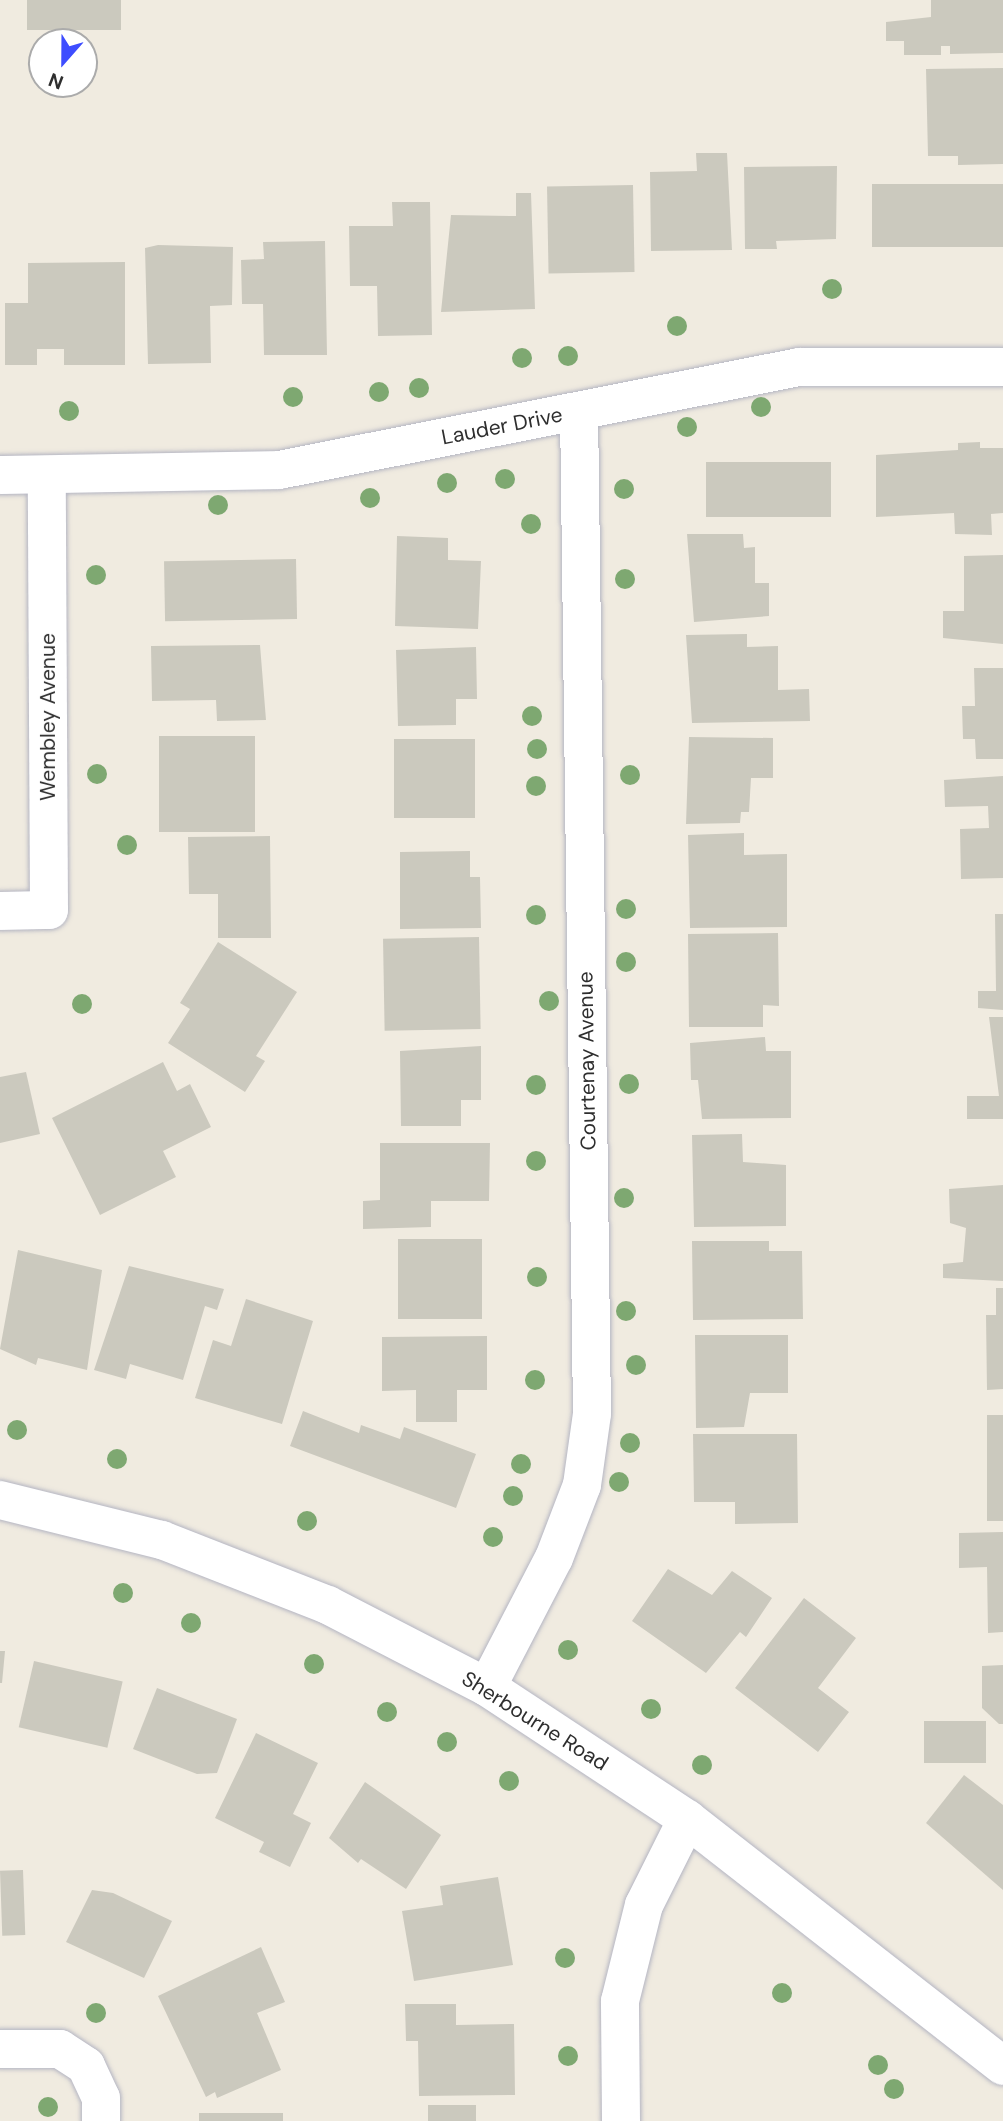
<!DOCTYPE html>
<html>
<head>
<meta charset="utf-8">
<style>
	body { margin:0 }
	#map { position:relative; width:1003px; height:2121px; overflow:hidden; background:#f0ebe0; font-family:"DM Sans",sans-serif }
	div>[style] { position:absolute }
	.building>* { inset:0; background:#cbc9be; transform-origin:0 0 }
	.roads { filter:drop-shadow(0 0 2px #b4b5c2) drop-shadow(0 0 2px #b4b5c2) }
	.minor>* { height:38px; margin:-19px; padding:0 19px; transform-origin:19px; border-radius:19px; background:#fff }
	.tertiary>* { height:38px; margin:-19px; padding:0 19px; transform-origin:19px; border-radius:19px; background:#fff }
	.trees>* { width:20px; height:20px; margin:-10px; border-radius:50%; background:#7ea871 }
	span { translate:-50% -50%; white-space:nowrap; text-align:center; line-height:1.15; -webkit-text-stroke:6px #fff; paint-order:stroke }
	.street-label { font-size:21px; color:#2e2e2e }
	.north { position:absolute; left:28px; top:28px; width:70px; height:70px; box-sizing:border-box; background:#fff; border:2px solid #ababab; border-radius:50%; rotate:201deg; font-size:19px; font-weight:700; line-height:28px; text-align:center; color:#2e2e2e }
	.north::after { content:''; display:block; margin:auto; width:24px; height:32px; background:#3e4dff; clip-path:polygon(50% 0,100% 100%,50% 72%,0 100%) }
</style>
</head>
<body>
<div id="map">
	<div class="building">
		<div style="left:27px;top:0;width:94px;height:30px"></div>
		<div style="clip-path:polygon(931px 0,1003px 0,1003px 53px,950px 54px,950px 46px,941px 46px,941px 55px,904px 55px,904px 41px,886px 41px,886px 22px,931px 17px)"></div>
		<div style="clip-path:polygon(1003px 68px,1003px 164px,958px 165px,958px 156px,928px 156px,926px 69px)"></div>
		<div style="clip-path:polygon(696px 153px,727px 153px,732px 250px,651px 251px,650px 172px,697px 171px)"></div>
		<div style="clip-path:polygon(837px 166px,836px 239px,776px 241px,777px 249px,745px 249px,744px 167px)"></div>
		<div style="left:1003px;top:184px;width:63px;height:131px;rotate:90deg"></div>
		<div style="left:633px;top:185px;width:87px;height:86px;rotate:89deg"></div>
		<div style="clip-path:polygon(516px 193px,531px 193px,535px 309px,441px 312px,451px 215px,516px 216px)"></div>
		<div style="clip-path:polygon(392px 202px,430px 202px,432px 335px,378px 336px,377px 286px,350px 286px,349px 226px,393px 226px)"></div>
		<div style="clip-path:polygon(325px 241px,327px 355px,264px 355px,263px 304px,242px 304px,241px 260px,264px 259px,263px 242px)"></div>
		<div style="clip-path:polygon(158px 245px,233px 247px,232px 305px,210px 306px,211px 363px,148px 364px,145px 248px)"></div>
		<div style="clip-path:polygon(125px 262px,125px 365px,64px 365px,64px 349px,37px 349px,37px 365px,5px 365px,5px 303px,28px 303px,28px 263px)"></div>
		<div style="clip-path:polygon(980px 442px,980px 448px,1003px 448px,1003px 513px,991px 514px,992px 535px,955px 534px,954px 513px,876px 517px,876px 455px,958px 450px,958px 443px)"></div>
		<div style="left:831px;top:462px;width:55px;height:125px;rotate:90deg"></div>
		<div style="clip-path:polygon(687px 534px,743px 534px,744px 548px,755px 547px,755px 583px,769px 583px,769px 616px,694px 622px)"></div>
		<div style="clip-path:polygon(397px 536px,448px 538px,448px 560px,481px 561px,478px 629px,395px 626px)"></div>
		<div style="clip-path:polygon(1003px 555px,1003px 644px,943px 638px,943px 611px,964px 611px,964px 556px)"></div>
		<div style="left:296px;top:559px;width:60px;height:132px;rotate:89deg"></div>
		<div style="clip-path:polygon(747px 634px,747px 647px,778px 646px,778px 690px,809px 689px,810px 721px,692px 723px,686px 635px)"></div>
		<div style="clip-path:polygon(260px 645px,266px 720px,217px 721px,216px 700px,152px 701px,151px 646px)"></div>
		<div style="clip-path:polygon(476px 647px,477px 699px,456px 699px,456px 725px,398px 726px,396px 650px)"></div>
		<div style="clip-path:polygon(974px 668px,1003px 668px,1003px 759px,976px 759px,975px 739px,963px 739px,962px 706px,975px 706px)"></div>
		<div style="left:159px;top:736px;width:96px;height:96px"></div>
		<div style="clip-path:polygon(689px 737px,773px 738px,773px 778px,751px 778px,749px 812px,741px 812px,740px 823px,686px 824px)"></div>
		<div style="left:394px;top:739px;width:81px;height:79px"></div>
		<div style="clip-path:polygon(1003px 776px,1003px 878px,961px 879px,960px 829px,989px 828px,988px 806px,945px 807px,944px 780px)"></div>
		<div style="clip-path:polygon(744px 833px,744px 855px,787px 854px,787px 927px,690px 928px,688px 835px)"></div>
		<div style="clip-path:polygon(270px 836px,271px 938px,218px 938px,218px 894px,189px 894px,188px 837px)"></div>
		<div style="clip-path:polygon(470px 851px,470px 877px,480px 877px,481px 928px,400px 929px,400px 852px)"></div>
		<div style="clip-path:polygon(995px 914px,1003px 914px,1003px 1010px,978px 1008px,978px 991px,996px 991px)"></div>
		<div style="clip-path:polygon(778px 933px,779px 1006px,763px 1005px,763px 1027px,689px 1027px,688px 934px)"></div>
		<div style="left:479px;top:937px;width:92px;height:96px;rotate:89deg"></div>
		<div style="clip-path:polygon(218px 942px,297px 992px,256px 1056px,265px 1061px,245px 1092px,168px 1043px,190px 1009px,180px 1003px)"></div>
		<div style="clip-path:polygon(989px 1017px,1003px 1017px,1003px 1119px,967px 1119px,967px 1096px,999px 1096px)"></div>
		<div style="clip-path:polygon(765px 1037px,766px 1051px,791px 1051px,791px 1118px,702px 1119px,698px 1080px,691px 1080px,690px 1043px)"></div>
		<div style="clip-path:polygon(481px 1046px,481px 1100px,461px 1100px,461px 1126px,401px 1126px,400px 1051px)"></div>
		<div style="clip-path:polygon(163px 1062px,177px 1091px,190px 1084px,211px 1127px,163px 1151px,176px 1177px,100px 1215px,52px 1118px)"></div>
		<div style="clip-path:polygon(26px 1072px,40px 1134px,0 1143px,0 1077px)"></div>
		<div style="clip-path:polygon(742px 1134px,743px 1162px,786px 1165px,786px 1226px,694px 1227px,692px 1135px)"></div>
		<div style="clip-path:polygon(380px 1143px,490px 1143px,489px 1201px,431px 1201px,431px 1227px,363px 1229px,363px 1201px,380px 1200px)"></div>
		<div style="clip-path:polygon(1003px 1185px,1003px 1281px,943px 1278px,943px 1264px,963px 1262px,966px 1228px,950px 1223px,949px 1189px)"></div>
		<div style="left:398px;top:1239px;width:84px;height:80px"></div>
		<div style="clip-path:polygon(692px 1241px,769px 1241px,769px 1251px,802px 1251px,803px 1319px,693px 1320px)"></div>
		<div style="clip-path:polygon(18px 1250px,102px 1270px,87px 1370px,38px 1358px,36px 1365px,0 1349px)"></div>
		<div style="clip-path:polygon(129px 1266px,224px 1289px,217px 1310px,205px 1306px,183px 1380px,130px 1364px,126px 1379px,94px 1370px)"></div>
		<div style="clip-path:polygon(996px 1288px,1003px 1288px,1003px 1389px,987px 1390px,986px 1315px,996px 1315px)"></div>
		<div style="clip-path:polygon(246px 1299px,313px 1321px,282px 1424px,195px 1398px,213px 1340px,231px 1346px)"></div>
		<div style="clip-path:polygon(695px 1335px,788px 1335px,788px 1393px,750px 1393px,744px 1427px,696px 1428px)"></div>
		<div style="clip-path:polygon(487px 1336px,487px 1390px,457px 1390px,457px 1422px,416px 1422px,416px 1390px,382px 1391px,382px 1337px)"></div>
		<div style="clip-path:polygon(303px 1411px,359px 1433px,361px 1425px,400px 1439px,404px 1427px,476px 1454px,456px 1508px,290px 1446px)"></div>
		<div style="left:987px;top:1415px;width:16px;height:106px"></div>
		<div style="clip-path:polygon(693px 1434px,797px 1434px,798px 1523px,735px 1524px,735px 1502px,694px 1502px)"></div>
		<div style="clip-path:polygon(1003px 1532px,1003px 1632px,988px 1633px,987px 1567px,959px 1568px,959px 1533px)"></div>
		<div style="clip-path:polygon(668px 1569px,712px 1595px,732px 1571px,772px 1598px,746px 1637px,740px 1632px,706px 1673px,632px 1621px)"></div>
		<div style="clip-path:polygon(804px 1598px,856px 1638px,818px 1688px,849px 1712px,818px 1752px,735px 1688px)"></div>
		<div style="clip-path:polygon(0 1651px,5px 1651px,2px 1683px,0 1683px)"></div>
		<div style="left:34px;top:1661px;width:91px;height:68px;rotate:13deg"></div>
		<div style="clip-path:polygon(1003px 1665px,1003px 1724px,999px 1724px,982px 1708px,982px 1666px)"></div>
		<div style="clip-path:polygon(157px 1688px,237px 1719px,217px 1773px,197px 1774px,133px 1749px)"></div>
		<div style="left:924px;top:1721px;width:62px;height:42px"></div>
		<div style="clip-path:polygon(256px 1733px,318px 1763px,293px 1814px,311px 1823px,290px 1867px,259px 1852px,264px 1842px,215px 1818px)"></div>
		<div style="clip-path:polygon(964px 1775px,1003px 1805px,1003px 1890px,926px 1823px)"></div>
		<div style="clip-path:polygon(365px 1782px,441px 1835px,406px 1889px,361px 1859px,358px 1863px,329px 1838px)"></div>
		<div style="left:23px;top:1870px;width:65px;height:23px;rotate:88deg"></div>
		<div style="clip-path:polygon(498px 1877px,513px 1965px,414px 1981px,402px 1911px,443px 1905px,440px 1886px)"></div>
		<div style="clip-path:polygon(92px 1890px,113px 1893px,172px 1921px,144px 1978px,66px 1942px)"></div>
		<div style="clip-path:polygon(261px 1947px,285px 2002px,257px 2013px,281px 2070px,217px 2098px,215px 2092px,206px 2097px,158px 1996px)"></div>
		<div style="clip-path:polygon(405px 2004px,456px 2004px,456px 2025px,514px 2024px,515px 2095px,419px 2096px,418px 2041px,406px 2041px)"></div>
		<div style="left:476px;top:2105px;width:16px;height:48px;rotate:90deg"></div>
		<div style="left:283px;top:2113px;width:8px;height:84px;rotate:90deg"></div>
	</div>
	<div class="roads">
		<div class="minor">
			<div style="left:0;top:475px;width:279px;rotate:-1deg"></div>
			<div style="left:279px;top:470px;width:530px;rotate:-11.2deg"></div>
			<div style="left:799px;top:367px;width:204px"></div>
			<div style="left:0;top:911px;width:49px;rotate:-1.2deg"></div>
			<div style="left:49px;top:910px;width:435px;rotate:-90.3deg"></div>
			<div style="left:487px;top:1687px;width:145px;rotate:-62.6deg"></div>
			<div style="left:554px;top:1558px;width:78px;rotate:-69deg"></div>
			<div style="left:582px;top:1485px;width:72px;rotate:-82deg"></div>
			<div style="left:592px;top:1414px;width:1002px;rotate:-90.74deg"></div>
			<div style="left:0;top:2049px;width:60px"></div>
			<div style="left:60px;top:2049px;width:31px;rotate:33deg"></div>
			<div style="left:86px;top:2066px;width:35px;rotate:65deg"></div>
			<div style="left:101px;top:2098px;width:23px;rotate:90deg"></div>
			<div style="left:621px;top:2121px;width:120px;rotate:-90.5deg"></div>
			<div style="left:620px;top:2001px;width:99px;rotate:-76deg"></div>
			<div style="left:644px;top:1905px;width:96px;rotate:-63.4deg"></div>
		</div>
		<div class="tertiary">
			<div style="left:0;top:1500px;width:167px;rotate:13.9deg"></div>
			<div style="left:162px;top:1540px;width:178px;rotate:21.4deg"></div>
			<div style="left:328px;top:1605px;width:179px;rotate:27.3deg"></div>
			<div style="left:487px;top:1687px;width:240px;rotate:33.4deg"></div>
			<div style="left:687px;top:1819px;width:401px;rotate:38deg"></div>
		</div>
	</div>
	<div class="trees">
		<div style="left:832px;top:289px"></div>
		<div style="left:677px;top:326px"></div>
		<div style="left:568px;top:356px"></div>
		<div style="left:522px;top:358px"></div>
		<div style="left:419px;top:388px"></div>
		<div style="left:379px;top:392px"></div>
		<div style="left:293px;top:397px"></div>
		<div style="left:761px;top:407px"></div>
		<div style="left:69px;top:411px"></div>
		<div style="left:687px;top:427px"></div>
		<div style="left:505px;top:479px"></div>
		<div style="left:447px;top:483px"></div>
		<div style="left:624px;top:489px"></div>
		<div style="left:370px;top:498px"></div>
		<div style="left:218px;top:505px"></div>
		<div style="left:531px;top:524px"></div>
		<div style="left:96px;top:575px"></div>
		<div style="left:625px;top:579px"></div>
		<div style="left:532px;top:716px"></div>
		<div style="left:537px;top:749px"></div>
		<div style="left:97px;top:774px"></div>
		<div style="left:630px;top:775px"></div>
		<div style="left:536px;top:786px"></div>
		<div style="left:127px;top:845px"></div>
		<div style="left:626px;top:909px"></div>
		<div style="left:536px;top:915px"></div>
		<div style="left:626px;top:962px"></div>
		<div style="left:549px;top:1001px"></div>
		<div style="left:82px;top:1004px"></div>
		<div style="left:629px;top:1084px"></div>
		<div style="left:536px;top:1085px"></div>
		<div style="left:536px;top:1161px"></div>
		<div style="left:624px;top:1198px"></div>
		<div style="left:537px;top:1277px"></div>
		<div style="left:626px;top:1311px"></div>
		<div style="left:636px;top:1365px"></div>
		<div style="left:535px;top:1380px"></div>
		<div style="left:17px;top:1430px"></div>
		<div style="left:630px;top:1443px"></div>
		<div style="left:117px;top:1459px"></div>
		<div style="left:521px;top:1464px"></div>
		<div style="left:619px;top:1482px"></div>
		<div style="left:513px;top:1496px"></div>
		<div style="left:307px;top:1521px"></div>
		<div style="left:493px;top:1537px"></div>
		<div style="left:123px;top:1593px"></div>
		<div style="left:191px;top:1623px"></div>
		<div style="left:568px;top:1650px"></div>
		<div style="left:314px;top:1664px"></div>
		<div style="left:651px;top:1709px"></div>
		<div style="left:387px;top:1712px"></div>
		<div style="left:447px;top:1742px"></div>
		<div style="left:702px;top:1765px"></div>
		<div style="left:509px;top:1781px"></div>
		<div style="left:565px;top:1958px"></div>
		<div style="left:782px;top:1993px"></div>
		<div style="left:96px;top:2013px"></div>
		<div style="left:568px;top:2056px"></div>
		<div style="left:878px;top:2065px"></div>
		<div style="left:894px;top:2089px"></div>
		<div style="left:48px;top:2107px"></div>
	</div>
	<div class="street-label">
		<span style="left:502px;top:426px;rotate:-11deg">Lauder Drive</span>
		<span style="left:48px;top:717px;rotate:-90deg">Wembley Avenue</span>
		<span style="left:587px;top:1061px;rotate:-91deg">Courtenay Avenue</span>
		<span style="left:535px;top:1721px;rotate:32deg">Sherbourne Road</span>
	</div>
	<div class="north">N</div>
</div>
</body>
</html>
